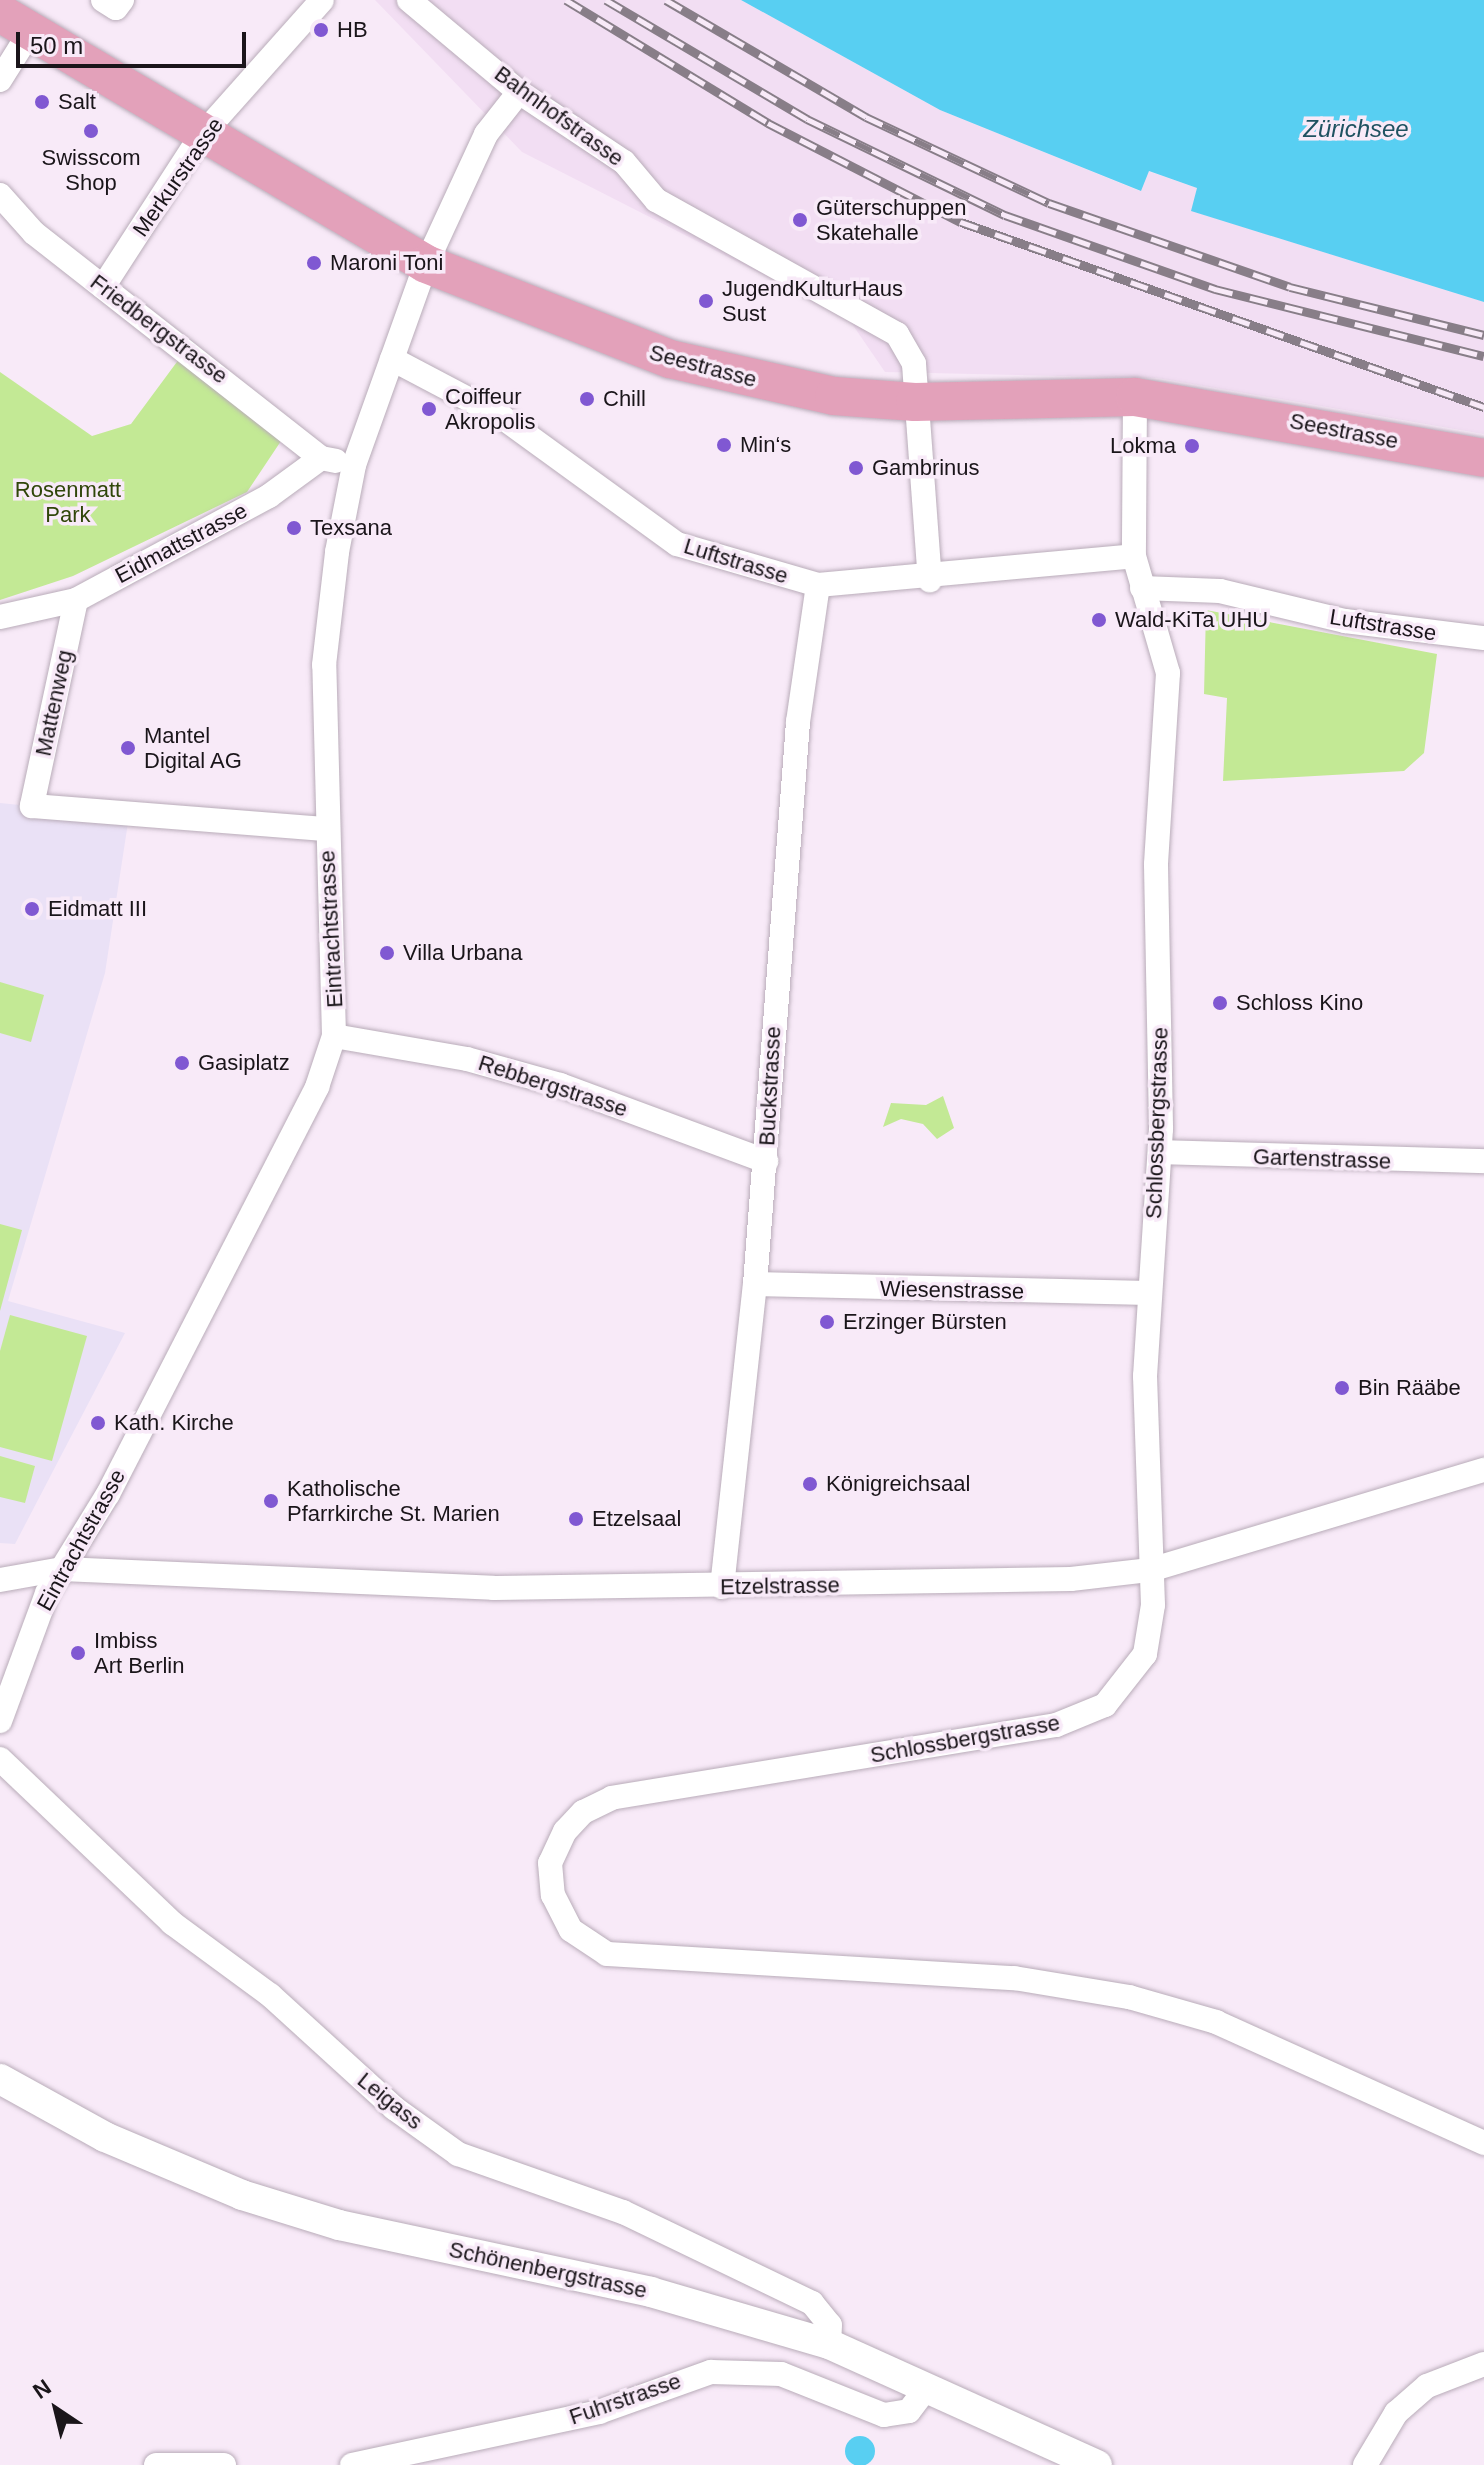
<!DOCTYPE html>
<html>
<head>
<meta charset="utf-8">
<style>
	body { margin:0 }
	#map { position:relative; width:1484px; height:2465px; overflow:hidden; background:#f8eaf8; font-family:Helvetica,sans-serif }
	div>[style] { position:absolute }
	.built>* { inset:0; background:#f2def3 }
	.education>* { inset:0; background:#eae1f6 }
	.green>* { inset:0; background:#c3e995 }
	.water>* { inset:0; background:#58cff2 }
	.round { border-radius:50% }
	.roads { filter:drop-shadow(0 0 2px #b9acb9) drop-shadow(0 0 2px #b9acb9) }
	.minor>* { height:24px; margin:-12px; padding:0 12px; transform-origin:12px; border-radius:12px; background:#fff }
	.tertiary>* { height:30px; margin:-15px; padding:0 15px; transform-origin:15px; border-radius:15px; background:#fff }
	.primary>* { height:38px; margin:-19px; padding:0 19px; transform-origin:19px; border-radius:19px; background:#e3a1ba }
	.rail>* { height:9px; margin-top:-4.5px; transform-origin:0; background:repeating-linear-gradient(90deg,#f8eaf8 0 18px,#887e88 0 36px); box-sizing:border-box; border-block:2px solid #887e88 }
	.dots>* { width:22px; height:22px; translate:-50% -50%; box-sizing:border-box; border:4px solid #f8eaf8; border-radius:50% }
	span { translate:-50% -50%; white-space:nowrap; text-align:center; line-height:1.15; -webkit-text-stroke:7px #f8eaf8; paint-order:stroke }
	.poi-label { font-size:22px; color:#1a151a }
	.left { translate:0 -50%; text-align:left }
	.right { translate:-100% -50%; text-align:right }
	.street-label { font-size:22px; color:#1a151a }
	.park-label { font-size:22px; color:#30460a }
	.water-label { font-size:24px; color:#1f5261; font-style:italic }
	.north { position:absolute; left:16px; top:2369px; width:80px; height:80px; -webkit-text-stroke:6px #f8eaf8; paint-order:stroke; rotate:325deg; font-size:22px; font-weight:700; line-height:32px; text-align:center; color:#1a151a }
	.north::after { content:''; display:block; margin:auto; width:28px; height:36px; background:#1a151a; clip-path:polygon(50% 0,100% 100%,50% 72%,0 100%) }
	.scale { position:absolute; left:16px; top:32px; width:230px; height:36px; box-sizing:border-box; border:4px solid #1a151a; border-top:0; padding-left:10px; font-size:24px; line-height:28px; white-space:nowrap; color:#1a151a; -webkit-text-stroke:6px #f8eaf8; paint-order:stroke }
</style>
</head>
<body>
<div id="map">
	<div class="built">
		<div style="clip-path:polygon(375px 0,741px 0,940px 110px,1140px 191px,1148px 171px,1197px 188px,1192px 211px,1484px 302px,1484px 434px,1157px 378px,885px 372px,848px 318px,522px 152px)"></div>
	</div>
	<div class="education">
		<div style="clip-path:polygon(0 803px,129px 816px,105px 973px,8px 1301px,125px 1333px,15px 1544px,0 1543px)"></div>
	</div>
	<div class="green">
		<div style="clip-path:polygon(185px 351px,287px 432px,247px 492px,73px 576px,0 600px,0 372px,92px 436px,131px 424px)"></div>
		<div style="clip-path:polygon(1206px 610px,1437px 654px,1424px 753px,1404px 771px,1223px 781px,1227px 698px,1204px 694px)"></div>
		<div style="clip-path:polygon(0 982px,44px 995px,31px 1042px,0 1033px)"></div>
		<div style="clip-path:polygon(943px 1096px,954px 1128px,937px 1139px,923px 1124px,901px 1119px,883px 1127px,891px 1103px,926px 1105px)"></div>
		<div style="clip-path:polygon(0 1224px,22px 1230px,0 1311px)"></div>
		<div style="clip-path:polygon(10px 1315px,87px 1336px,52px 1461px,0 1447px,0 1351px)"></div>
		<div style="clip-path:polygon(0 1456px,35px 1466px,25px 1503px,0 1497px)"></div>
	</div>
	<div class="water">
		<div style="clip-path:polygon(741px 0,1484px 0,1484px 302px,1191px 211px,1197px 188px,1149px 171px,1141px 191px,940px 110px)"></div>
		<div class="round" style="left:845px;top:2436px;width:30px;height:30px"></div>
	</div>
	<div class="roads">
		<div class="minor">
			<div style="left:103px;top:0;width:15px;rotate:32deg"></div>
			<div style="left:116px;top:8px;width:10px;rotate:-53deg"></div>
			<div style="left:409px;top:0;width:143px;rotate:39.9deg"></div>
			<div style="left:519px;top:92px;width:126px;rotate:33.7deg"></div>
			<div style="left:624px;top:162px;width:50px;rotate:49.9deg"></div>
			<div style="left:656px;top:200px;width:276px;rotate:29.1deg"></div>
			<div style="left:897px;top:334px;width:34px;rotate:60deg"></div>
			<div style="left:914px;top:364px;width:217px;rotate:85.8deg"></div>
			<div style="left:0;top:80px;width:57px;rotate:-58deg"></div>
			<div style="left:0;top:195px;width:51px;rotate:48.2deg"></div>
			<div style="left:34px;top:233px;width:365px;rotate:38.1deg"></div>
			<div style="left:103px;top:287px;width:179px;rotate:-57.1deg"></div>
			<div style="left:200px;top:137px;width:183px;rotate:-48.3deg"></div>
			<div style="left:392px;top:359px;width:124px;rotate:27.8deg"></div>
			<div style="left:502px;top:417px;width:216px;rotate:36deg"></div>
			<div style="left:677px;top:544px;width:147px;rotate:16.2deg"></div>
			<div style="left:818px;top:585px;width:317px;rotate:-5.2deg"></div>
			<div style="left:1135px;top:397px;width:159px;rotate:90.4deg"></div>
			<div style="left:1134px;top:556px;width:122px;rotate:73.8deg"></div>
			<div style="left:1168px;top:673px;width:192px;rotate:93.6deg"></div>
			<div style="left:1156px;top:865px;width:264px;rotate:88.9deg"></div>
			<div style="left:1161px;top:1129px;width:248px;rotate:93.7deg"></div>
			<div style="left:1145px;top:1376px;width:229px;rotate:88deg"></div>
			<div style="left:1153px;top:1605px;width:50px;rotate:99.3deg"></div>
			<div style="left:1145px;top:1654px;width:65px;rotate:128.1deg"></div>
			<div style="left:1105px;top:1705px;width:53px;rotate:157.8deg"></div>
			<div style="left:1056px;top:1725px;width:450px;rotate:170.7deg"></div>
			<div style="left:612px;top:1798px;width:32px;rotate:154deg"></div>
			<div style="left:583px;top:1812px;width:26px;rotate:133deg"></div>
			<div style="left:565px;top:1831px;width:35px;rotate:115deg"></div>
			<div style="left:550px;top:1863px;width:32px;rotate:85deg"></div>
			<div style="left:553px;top:1895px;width:39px;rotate:63deg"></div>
			<div style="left:571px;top:1930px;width:43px;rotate:33.7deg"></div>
			<div style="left:607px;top:1954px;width:408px;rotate:3.4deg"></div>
			<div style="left:1014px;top:1978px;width:117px;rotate:9.4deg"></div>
			<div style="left:1129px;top:1997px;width:91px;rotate:16deg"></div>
			<div style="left:1216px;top:2022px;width:294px;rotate:24.3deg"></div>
			<div style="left:1142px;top:588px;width:78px;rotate:2.2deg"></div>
			<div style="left:1220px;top:591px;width:129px;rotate:13.5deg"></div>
			<div style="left:1345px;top:621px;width:140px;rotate:7deg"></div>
			<div style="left:76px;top:600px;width:211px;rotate:102.1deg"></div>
			<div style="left:32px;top:806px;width:294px;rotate:4.5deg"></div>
			<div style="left:0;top:617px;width:78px;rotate:-12.6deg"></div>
			<div style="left:76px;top:600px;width:219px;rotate:-28.3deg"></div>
			<div style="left:269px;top:496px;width:64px;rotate:-36.2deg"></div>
			<div style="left:321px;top:458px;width:15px;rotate:11deg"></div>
			<div style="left:334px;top:1036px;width:135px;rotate:9.8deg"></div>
			<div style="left:467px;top:1059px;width:97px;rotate:15.6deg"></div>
			<div style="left:560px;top:1085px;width:220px;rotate:20.3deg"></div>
			<div style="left:1160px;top:1152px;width:324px;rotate:1.6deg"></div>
			<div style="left:755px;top:1284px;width:393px;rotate:1.3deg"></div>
			<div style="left:0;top:1580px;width:63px;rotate:-10.1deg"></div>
			<div style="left:62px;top:1569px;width:431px;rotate:2.5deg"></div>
			<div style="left:493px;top:1588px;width:578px;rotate:-0.89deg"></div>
			<div style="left:1071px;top:1579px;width:80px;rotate:-6.5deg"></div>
			<div style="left:1150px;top:1570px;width:349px;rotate:-16.7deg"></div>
			<div style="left:722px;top:1587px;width:305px;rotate:-83.8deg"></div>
			<div style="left:755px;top:1284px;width:564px;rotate:-85.62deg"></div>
			<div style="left:798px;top:722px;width:138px;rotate:-81.7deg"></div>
			<div style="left:0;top:1721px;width:136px;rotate:-69.8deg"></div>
			<div style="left:47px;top:1593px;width:116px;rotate:-58.4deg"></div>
			<div style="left:108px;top:1494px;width:458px;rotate:-62.8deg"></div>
			<div style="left:317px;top:1087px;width:54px;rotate:-71.6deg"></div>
			<div style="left:334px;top:1036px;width:371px;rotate:-91.5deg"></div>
			<div style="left:324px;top:665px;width:114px;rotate:-83.4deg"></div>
			<div style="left:337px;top:552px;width:89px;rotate:-78.9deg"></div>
			<div style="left:354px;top:465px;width:214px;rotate:-70.3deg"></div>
			<div style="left:426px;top:264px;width:143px;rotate:-65.2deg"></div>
			<div style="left:486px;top:134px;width:53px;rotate:-51.8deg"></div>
			<div style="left:0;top:1759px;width:238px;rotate:43.6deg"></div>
			<div style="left:172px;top:1923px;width:122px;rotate:36.3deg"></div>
			<div style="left:270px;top:1995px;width:168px;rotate:42.3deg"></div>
			<div style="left:394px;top:2108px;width:79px;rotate:35.7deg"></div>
			<div style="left:458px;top:2154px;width:175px;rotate:19.4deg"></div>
			<div style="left:623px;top:2212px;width:210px;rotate:25.7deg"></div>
			<div style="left:812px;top:2303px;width:28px;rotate:51deg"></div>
			<div style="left:830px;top:2325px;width:19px;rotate:93deg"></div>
			<div style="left:156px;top:2465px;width:68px"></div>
			<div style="left:352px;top:2465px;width:253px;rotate:-12.1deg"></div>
			<div style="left:599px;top:2412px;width:119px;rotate:-19.7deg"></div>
			<div style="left:711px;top:2372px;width:70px;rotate:1.6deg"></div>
			<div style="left:781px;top:2374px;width:111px;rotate:21.7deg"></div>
			<div style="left:884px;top:2415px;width:25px;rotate:-9deg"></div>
			<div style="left:909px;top:2411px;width:31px;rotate:-53deg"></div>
			<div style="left:1365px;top:2465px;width:61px;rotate:-59.2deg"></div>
			<div style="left:1396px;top:2413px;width:41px;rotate:-41.1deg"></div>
			<div style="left:1427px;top:2386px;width:61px;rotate:-21.1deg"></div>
		</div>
		<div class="tertiary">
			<div style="left:0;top:2079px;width:120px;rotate:28.9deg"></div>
			<div style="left:105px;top:2137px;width:149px;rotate:22.9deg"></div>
			<div style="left:242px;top:2195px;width:102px;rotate:17.2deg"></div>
			<div style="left:339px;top:2225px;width:319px;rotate:12.1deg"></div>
			<div style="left:651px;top:2292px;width:185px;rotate:16.3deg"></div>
			<div style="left:829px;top:2344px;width:294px;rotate:24.3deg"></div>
		</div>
		<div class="primary">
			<div style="left:0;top:13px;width:494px;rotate:30.5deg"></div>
			<div style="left:426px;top:264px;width:262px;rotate:21.3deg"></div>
			<div style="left:670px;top:359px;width:168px;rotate:12.7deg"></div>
			<div style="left:834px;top:396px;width:81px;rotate:4.2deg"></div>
			<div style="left:915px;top:402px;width:220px;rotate:-1.3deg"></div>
			<div style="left:1135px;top:397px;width:354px;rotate:9.9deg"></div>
		</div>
	</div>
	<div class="rail">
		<div style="left:566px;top:0;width:237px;rotate:31.3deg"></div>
		<div style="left:768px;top:123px;width:217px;rotate:27.2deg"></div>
		<div style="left:961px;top:222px;width:555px;rotate:19.48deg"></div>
		<div style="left:606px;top:0;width:234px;rotate:30.6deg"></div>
		<div style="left:807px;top:119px;width:220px;rotate:25.9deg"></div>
		<div style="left:1005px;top:215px;width:223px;rotate:19.4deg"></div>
		<div style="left:1215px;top:289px;width:277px;rotate:14deg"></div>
		<div style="left:666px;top:0;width:232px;rotate:30.3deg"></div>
		<div style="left:866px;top:117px;width:202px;rotate:25.2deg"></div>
		<div style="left:1049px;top:203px;width:255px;rotate:19.2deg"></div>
		<div style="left:1290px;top:287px;width:200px;rotate:13.9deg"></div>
	</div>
	<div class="dots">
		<div style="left:321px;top:30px;background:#8058d2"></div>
		<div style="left:42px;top:102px;background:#8058d2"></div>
		<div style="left:91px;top:131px;background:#8058d2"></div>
		<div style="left:800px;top:220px;background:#8058d2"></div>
		<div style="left:314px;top:263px;background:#8058d2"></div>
		<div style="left:706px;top:301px;background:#8058d2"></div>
		<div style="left:587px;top:399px;background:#8058d2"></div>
		<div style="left:429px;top:409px;background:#8058d2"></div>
		<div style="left:724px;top:445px;background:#8058d2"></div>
		<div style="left:1192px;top:446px;background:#8058d2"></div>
		<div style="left:856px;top:468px;background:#8058d2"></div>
		<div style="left:294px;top:528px;background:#8058d2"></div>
		<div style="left:1099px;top:620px;background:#8058d2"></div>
		<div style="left:128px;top:748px;background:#8058d2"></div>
		<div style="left:32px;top:909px;background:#8058d2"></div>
		<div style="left:387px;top:953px;background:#8058d2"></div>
		<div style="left:1220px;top:1003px;background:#8058d2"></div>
		<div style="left:182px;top:1063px;background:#8058d2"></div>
		<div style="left:827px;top:1322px;background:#8058d2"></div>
		<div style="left:1342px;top:1388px;background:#8058d2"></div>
		<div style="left:98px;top:1423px;background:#8058d2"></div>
		<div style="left:810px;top:1484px;background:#8058d2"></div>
		<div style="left:271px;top:1501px;background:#8058d2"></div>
		<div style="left:576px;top:1519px;background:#8058d2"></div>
		<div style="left:78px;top:1653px;background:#8058d2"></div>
	</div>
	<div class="poi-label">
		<span class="left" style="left:337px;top:30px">HB</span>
		<span class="left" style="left:58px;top:102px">Salt</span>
		<span style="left:91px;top:170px">Swisscom<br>Shop</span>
		<span class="left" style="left:816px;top:220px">Güterschuppen<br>Skatehalle</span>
		<span class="left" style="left:330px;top:263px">Maroni Toni</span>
		<span class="left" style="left:722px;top:301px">JugendKulturHaus<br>Sust</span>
		<span class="left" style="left:445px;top:409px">Coiffeur<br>Akropolis</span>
		<span class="left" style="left:603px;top:399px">Chill</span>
		<span class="left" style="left:740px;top:445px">Min‘s</span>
		<span class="right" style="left:1176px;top:446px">Lokma</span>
		<span class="left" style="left:872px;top:468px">Gambrinus</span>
		<span class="left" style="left:310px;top:528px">Texsana</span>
		<span class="left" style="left:1115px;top:620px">Wald-KiTa UHU</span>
		<span class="left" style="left:144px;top:748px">Mantel<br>Digital AG</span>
		<span class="left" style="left:48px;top:909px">Eidmatt III</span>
		<span class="left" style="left:403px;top:953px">Villa Urbana</span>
		<span class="left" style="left:1236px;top:1003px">Schloss Kino</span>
		<span class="left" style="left:198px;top:1063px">Gasiplatz</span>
		<span class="left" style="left:843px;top:1322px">Erzinger Bürsten</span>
		<span class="left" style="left:1358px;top:1388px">Bin Rääbe</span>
		<span class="left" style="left:114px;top:1423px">Kath. Kirche</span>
		<span class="left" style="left:826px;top:1484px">Königreichsaal</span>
		<span class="left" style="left:287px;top:1501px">Katholische<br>Pfarrkirche St. Marien</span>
		<span class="left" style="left:592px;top:1519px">Etzelsaal</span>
		<span class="left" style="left:94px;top:1653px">Imbiss<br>Art Berlin</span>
	</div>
	<div class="street-label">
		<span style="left:559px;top:116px;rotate:36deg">Bahnhofstrasse</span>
		<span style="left:178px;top:177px;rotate:-55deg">Merkurstrasse</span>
		<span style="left:159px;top:329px;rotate:37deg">Friedbergstrasse</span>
		<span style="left:703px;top:366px;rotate:15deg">Seestrasse</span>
		<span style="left:1344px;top:431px;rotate:11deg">Seestrasse</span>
		<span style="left:181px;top:543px;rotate:-28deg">Eidmattstrasse</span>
		<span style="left:736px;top:561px;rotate:17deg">Luftstrasse</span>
		<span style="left:1383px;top:625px;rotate:9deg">Luftstrasse</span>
		<span style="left:54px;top:703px;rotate:-78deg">Mattenweg</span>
		<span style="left:331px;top:929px;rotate:-93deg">Eintrachtstrasse</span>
		<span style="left:553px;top:1086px;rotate:18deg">Rebbergstrasse</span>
		<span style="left:770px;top:1086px;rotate:-87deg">Buckstrasse</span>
		<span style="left:1157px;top:1123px;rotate:-88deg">Schlossbergstrasse</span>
		<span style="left:1322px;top:1159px;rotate:2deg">Gartenstrasse</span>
		<span style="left:952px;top:1290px;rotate:1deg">Wiesenstrasse</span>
		<span style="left:81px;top:1540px;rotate:-61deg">Eintrachtstrasse</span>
		<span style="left:780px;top:1586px;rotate:-1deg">Etzelstrasse</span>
		<span style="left:965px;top:1739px;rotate:-10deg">Schlossbergstrasse</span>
		<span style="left:390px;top:2101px;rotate:39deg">Leigass</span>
		<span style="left:548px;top:2270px;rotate:12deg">Schönenbergstrasse</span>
		<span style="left:625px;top:2399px;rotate:-19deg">Fuhrstrasse</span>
	</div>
	<div class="park-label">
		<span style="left:68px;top:502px">Rosenmatt<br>Park</span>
	</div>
	<div class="water-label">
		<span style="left:1356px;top:129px">Zürichsee</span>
	</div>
	<div class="north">N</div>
	<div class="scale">50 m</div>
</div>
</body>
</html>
